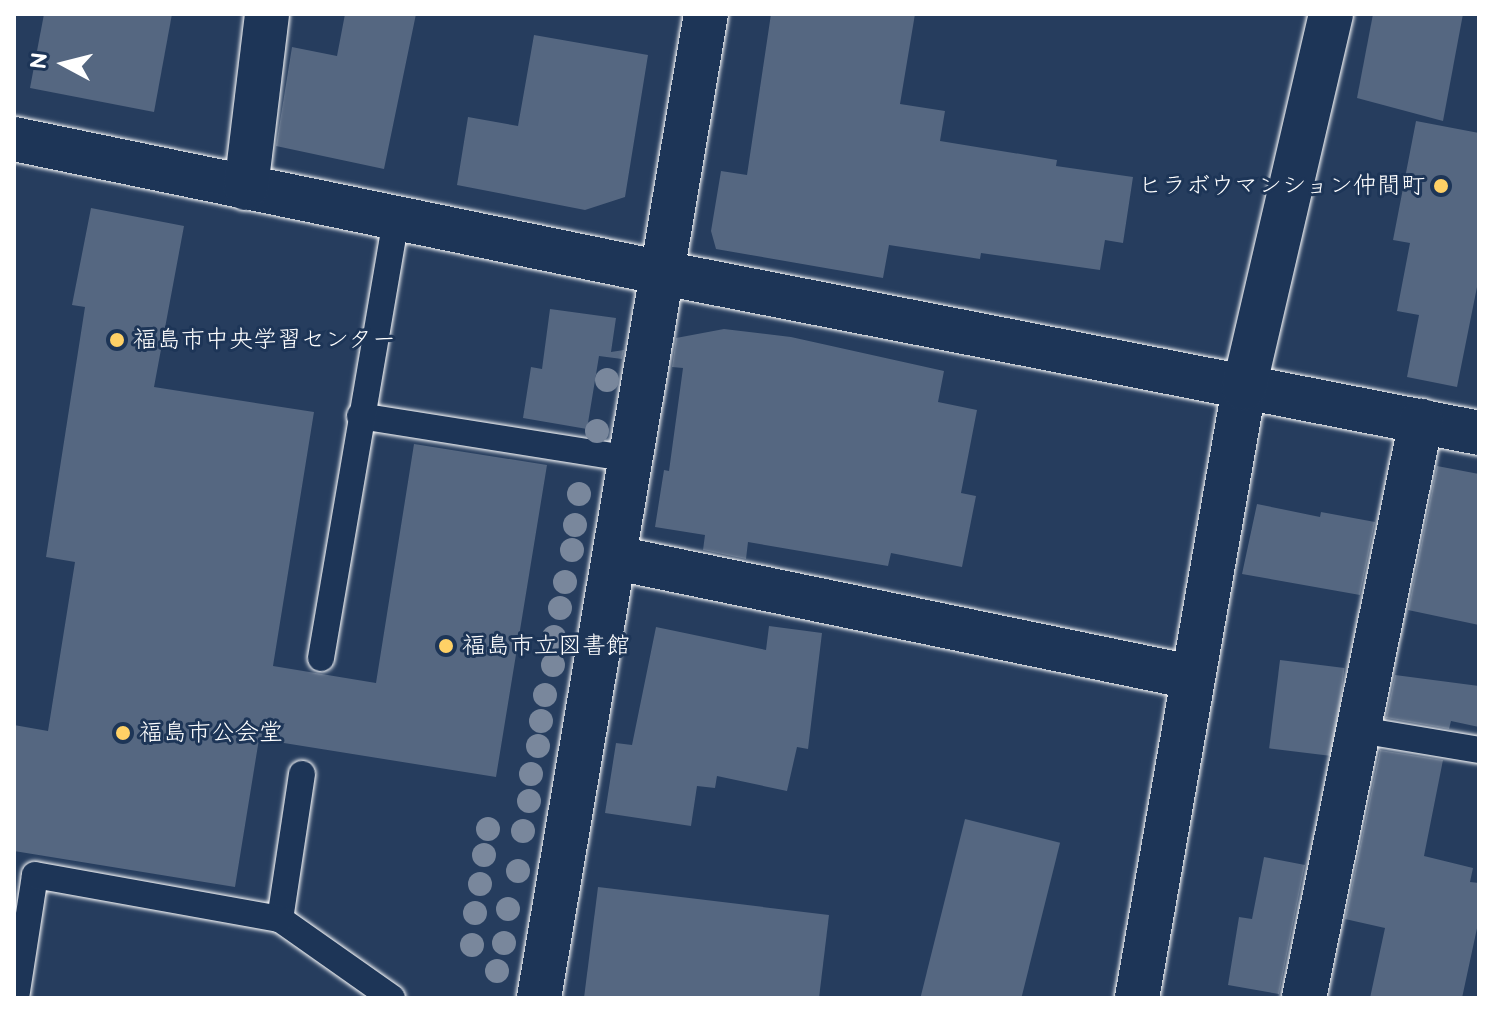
<!DOCTYPE html>
<html>
<head>
<meta charset="utf-8">
<style>
	body { margin:0 }
	#map { position:relative; width:1493px; height:1012px; overflow:hidden; background:#263d5e; font-family:"Balsamiq Sans","Klee One",sans-serif }
	div>[style] { position:absolute }
	.building>* { inset:0; background:#556781; transform-origin:0 0 }
	.roads { filter:drop-shadow(0 0 2px #fff) drop-shadow(0 0 2px #fff) }
	.service>* { height:26px; margin:-13px; padding:0 13px; transform-origin:13px; border-radius:13px; background:#1d3557 }
	.minor>* { height:44px; margin:-22px; padding:0 22px; transform-origin:22px; border-radius:22px; background:#1d3557 }
	.tertiary>* { height:44px; margin:-22px; padding:0 22px; transform-origin:22px; border-radius:22px; background:#1d3557 }
	.trees>* { width:24px; height:24px; margin:-12px; border-radius:50%; background:#79879c }
	.dots>* { width:22px; height:22px; translate:-50% -50%; box-sizing:border-box; border:4px solid #1d3557; border-radius:50% }
	span { translate:-50% -50%; white-space:nowrap; text-align:center; line-height:1.15; -webkit-text-stroke:6px #1d3557; paint-order:stroke }
	.poi-label { font-size:24px; color:#fff }
	.right { translate:-100% -50%; text-align:right }
	.left { translate:0 -50%; text-align:left }
	.frame { position:absolute; inset:0; border:16px solid #fff; pointer-events:none }
	.north { position:absolute; left:24px; top:24px; width:80px; height:80px; -webkit-text-stroke:6px #1d3557; paint-order:stroke; rotate:277deg; font-size:22px; font-weight:700; line-height:32px; text-align:center; color:#fff }
	.north::after { content:''; display:block; margin:auto; width:28px; height:36px; background:#fff; clip-path:polygon(50% 0,100% 100%,50% 72%,0 100%) }
</style>
</head>
<body>
<div id="map">
	<div class="building">
		<div style="clip-path:polygon(44px 14px,172px 14px,154px 112px,30px 88px)"></div>
		<div style="clip-path:polygon(345px 14px,416px 14px,384px 169px,276px 146px,292px 47px,337px 56px)"></div>
		<div style="clip-path:polygon(771px 14px,915px 14px,900px 104px,945px 111px,940px 141px,1057px 160px,1056px 166px,1133px 177px,1123px 243px,1105px 240px,1100px 270px,981px 253px,980px 259px,889px 245px,883px 278px,716px 249px,711px 231px,721px 171px,747px 175px)"></div>
		<div style="clip-path:polygon(1373px 14px,1463px 14px,1443px 121px,1357px 98px)"></div>
		<div style="clip-path:polygon(534px 35px,648px 55px,625px 197px,585px 210px,457px 185px,468px 117px,518px 126px)"></div>
		<div style="clip-path:polygon(1416px 121px,1479px 133px,1479px 277px,1457px 387px,1407px 377px,1419px 315px,1397px 311px,1410px 243px,1393px 240px)"></div>
		<div style="clip-path:polygon(91px 208px,184px 226px,154px 387px,314px 412px,273px 666px,376px 683px,414px 444px,547px 465px,496px 777px,259px 739px,235px 887px,14px 851px,14px 725px,48px 731px,75px 562px,46px 557px,85px 307px,72px 305px)"></div>
		<div style="clip-path:polygon(550px 309px,616px 318px,611px 352px,624px 350px,622px 359px,599px 356px,587px 429px,523px 418px,531px 367px,542px 369px)"></div>
		<div style="clip-path:polygon(724px 329px,791px 337px,944px 371px,938px 402px,977px 410px,961px 493px,976px 496px,962px 567px,891px 553px,888px 566px,748px 542px,746px 559px,703px 550px,705px 535px,655px 527px,664px 470px,669px 471px,683px 368px,672px 367px,676px 338px)"></div>
		<div style="clip-path:polygon(1437px 466px,1479px 474px,1479px 625px,1408px 610px)"></div>
		<div style="clip-path:polygon(1257px 504px,1320px 517px,1321px 512px,1375px 522px,1360px 595px,1242px 574px)"></div>
		<div style="clip-path:polygon(769px 626px,822px 633px,808px 749px,797px 747px,787px 791px,717px 776px,715px 788px,697px 786px,691px 826px,605px 813px,616px 743px,632px 745px,656px 627px,766px 650px)"></div>
		<div style="left:1280px;top:660px;width:65px;height:89px;rotate:7deg"></div>
		<div style="clip-path:polygon(1395px 675px,1479px 686px,1479px 727px,1451px 721px,1449px 729px,1386px 718px)"></div>
		<div style="clip-path:polygon(1380px 750px,1443px 760px,1424px 856px,1473px 868px,1470px 882px,1479px 883px,1479px 919px,1462px 998px,1370px 998px,1385px 928px,1345px 919px)"></div>
		<div style="left:965px;top:819px;width:98px;height:185px;rotate:14deg"></div>
		<div style="clip-path:polygon(1264px 857px,1305px 865px,1279px 994px,1228px 985px,1239px 917px,1252px 919px)"></div>
		<div style="clip-path:polygon(598px 887px,829px 915px,819px 998px,584px 998px)"></div>
	</div>
	<div class="roads">
		<div class="service">
			<div style="left:360px;top:416px;width:275px;rotate:9deg"></div>
			<div style="left:321px;top:658px;width:446px;rotate:-80.3deg"></div>
			<div style="left:1360px;top:730px;width:121px;rotate:9.5deg"></div>
			<div style="left:302px;top:774px;width:147px;rotate:98.6deg"></div>
			<div style="left:280px;top:919px;width:137px;rotate:35.2deg"></div>
			<div style="left:16px;top:998px;width:124px;rotate:-81.2deg"></div>
			<div style="left:35px;top:875px;width:249px;rotate:10.2deg"></div>
		</div>
		<div class="minor">
			<div style="left:14px;top:139px;width:663px;rotate:11.67deg"></div>
			<div style="left:663px;top:273px;width:832px;rotate:11.09deg"></div>
			<div style="left:246px;top:188px;width:175px;rotate:-83.1deg"></div>
			<div style="left:616px;top:558px;width:587px;rotate:11.69deg"></div>
			<div style="left:539px;top:998px;width:998px;rotate:-80.37deg"></div>
			<div style="left:1304px;top:998px;width:589px;rotate:-78.54deg"></div>
		</div>
		<div class="tertiary">
			<div style="left:1137px;top:998px;width:619px;rotate:-80.05deg"></div>
			<div style="left:1244px;top:388px;width:384px;rotate:-76.9deg"></div>
		</div>
	</div>
	<div class="trees">
		<div style="left:607px;top:380px"></div>
		<div style="left:597px;top:431px"></div>
		<div style="left:579px;top:494px"></div>
		<div style="left:575px;top:525px"></div>
		<div style="left:572px;top:550px"></div>
		<div style="left:565px;top:582px"></div>
		<div style="left:560px;top:608px"></div>
		<div style="left:554px;top:637px"></div>
		<div style="left:553px;top:665px"></div>
		<div style="left:545px;top:695px"></div>
		<div style="left:541px;top:721px"></div>
		<div style="left:538px;top:746px"></div>
		<div style="left:531px;top:774px"></div>
		<div style="left:529px;top:801px"></div>
		<div style="left:488px;top:829px"></div>
		<div style="left:523px;top:831px"></div>
		<div style="left:484px;top:855px"></div>
		<div style="left:518px;top:871px"></div>
		<div style="left:480px;top:884px"></div>
		<div style="left:508px;top:909px"></div>
		<div style="left:475px;top:913px"></div>
		<div style="left:504px;top:943px"></div>
		<div style="left:472px;top:945px"></div>
		<div style="left:497px;top:971px"></div>
	</div>
	<div class="dots">
		<div style="left:1441px;top:186px;background:#ffd166"></div>
		<div style="left:117px;top:340px;background:#ffd166"></div>
		<div style="left:446px;top:646px;background:#ffd166"></div>
		<div style="left:123px;top:733px;background:#ffd166"></div>
	</div>
	<div class="poi-label">
		<span class="right" style="left:1425px;top:186px">ヒラボウマンション仲間町</span>
		<span class="left" style="left:133px;top:340px">福島市中央学習センター</span>
		<span class="left" style="left:462px;top:646px">福島市立図書館</span>
		<span class="left" style="left:139px;top:733px">福島市公会堂</span>
	</div>
	<div class="frame"></div>
	<div class="north">N</div>
</div>
</body>
</html>
